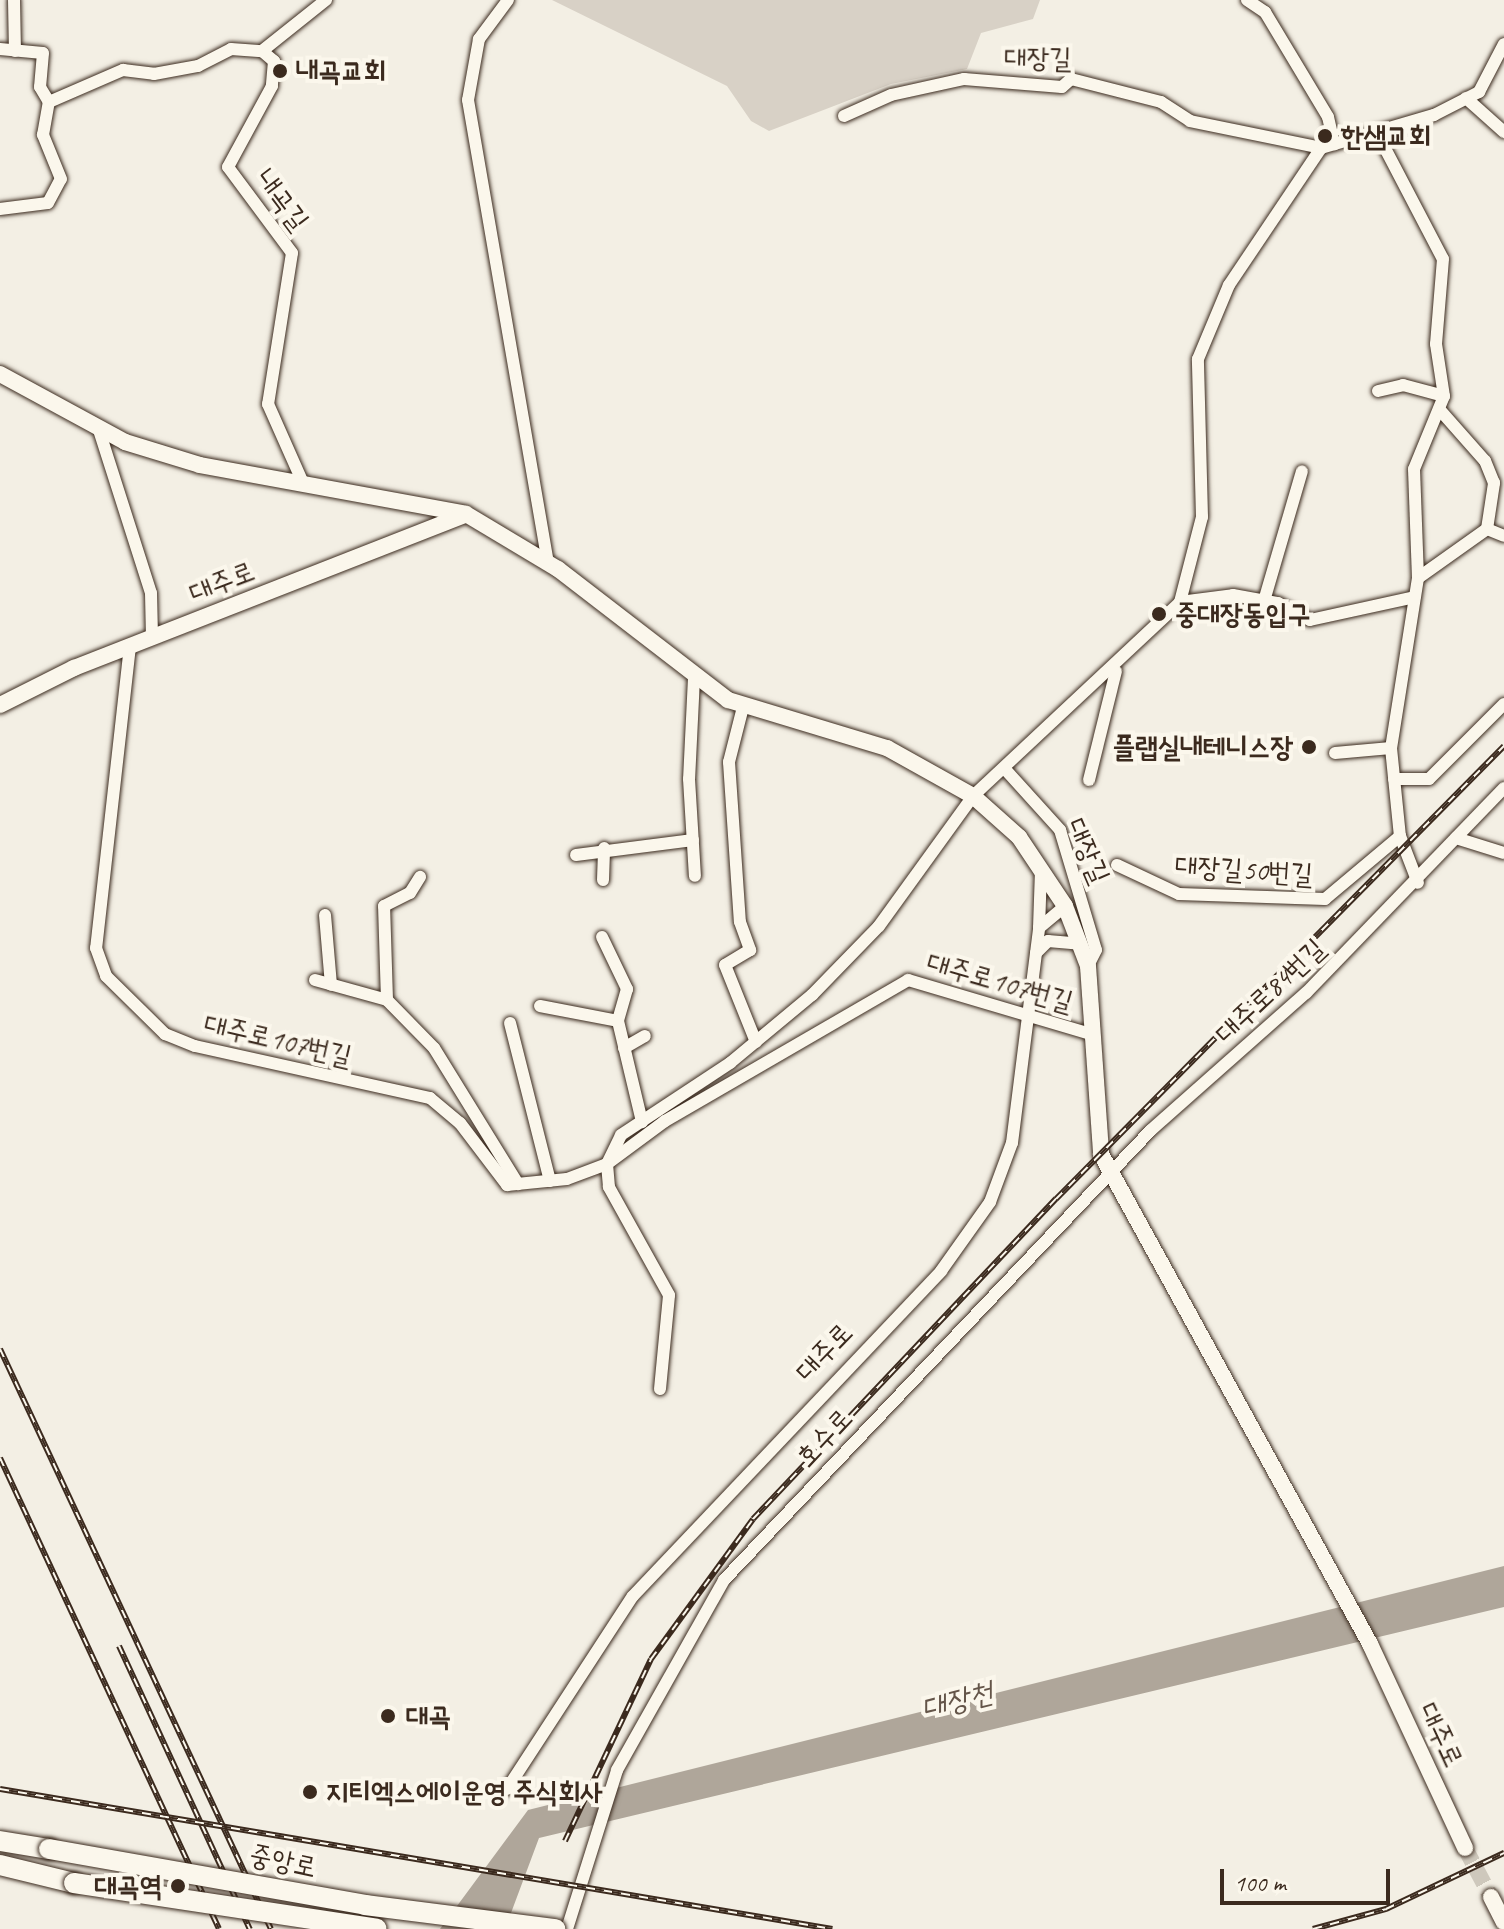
<!DOCTYPE html>
<html>
<head>
<meta charset="utf-8">
<style>
	body { margin:0 }
	#map { position:relative; width:1504px; height:1929px; overflow:hidden; background:#f3efe4; font-family:Caveat,"Poor Story",sans-serif }
	div>[style] { position:absolute }
	.green>* { inset:0; background:#d8d1c6 }
	.water>* { inset:0; background:#afa69a }
	.tertiary-tunnel>* { height:16px; margin-top:-8px; transform-origin:0; background:repeating-linear-gradient(90deg,#cec8bc 0 16px,transparent 0 24px) }
	.roads { filter:drop-shadow(0 0 2px #3b2a1e) drop-shadow(0 0 2px #3b2a1e) }
	.minor>* { height:12px; margin:-6px; padding:0 6px; transform-origin:6px; border-radius:6px; background:#fbf7ec }
	.tertiary>* { height:16px; margin:-8px; padding:0 8px; transform-origin:8px; border-radius:8px; background:#fbf7ec }
	.primary>* { height:20px; margin:-10px; padding:0 10px; transform-origin:10px; border-radius:10px; background:#fbf7ec }
	.rail>* { height:6px; margin-top:-3px; transform-origin:0; background:repeating-linear-gradient(90deg,#fbf7ec 0 9px,#3b2a1e 0 18px); box-sizing:border-box; border-block:2px solid #3b2a1e }
	.bridges { filter:drop-shadow(0 0 2px #3b2a1e) drop-shadow(0 0 2px #3b2a1e) }
	.primary-bridge>* { height:20px; margin:-10px; padding:0 10px; transform-origin:10px; border-radius:10px; background:#fbf7ec }
	.dots>* { width:22px; height:22px; translate:-50% -50%; box-sizing:border-box; border:4px solid #fbf7ec; border-radius:50% }
	span { translate:-50% -50%; white-space:nowrap; text-align:center; line-height:1.15; -webkit-text-stroke:8px #fbf7ec; paint-order:stroke }
	.street-label { font-size:28px; color:#3b2a1e }
	.poi-label { font-size:28px; color:#3b2a1e; font-weight:700 }
	.left { translate:0 -50%; text-align:left }
	.right { translate:-100% -50%; text-align:right }
	.water-label { font-size:30px; color:#645549; font-style:italic }
	.scale { position:absolute; left:1220px; top:1869px; width:170px; height:36px; box-sizing:border-box; border:4px solid #3b2a1e; border-top:0; padding-left:10px; font-size:24px; line-height:28px; white-space:nowrap; color:#3b2a1e; -webkit-text-stroke:6px #fbf7ec; paint-order:stroke }
</style>
</head>
<body>
<div id="map">
	<div class="green">
		<div style="clip-path:polygon(552px 0,1040px 0,1033px 19px,981px 33px,967px 69px,891px 84px,769px 131px,751px 121px,727px 86px)"></div>
	</div>
	<div class="water">
		<div style="clip-path:polygon(1504px 1566px,1504px 1607px,539px 1838px,505px 1929px,440px 1929px,528px 1810px)"></div>
	</div>
	<div class="tertiary-tunnel">
		<div style="left:1465px;top:1848px;width:55px;rotate:62deg"></div>
	</div>
	<div class="roads">
		<div class="minor">
			<div style="left:14px;top:0;width:51px;rotate:88.9deg"></div>
			<div style="left:508px;top:0;width:49px;rotate:126.6deg"></div>
			<div style="left:479px;top:39px;width:62px;rotate:100.2deg"></div>
			<div style="left:468px;top:100px;width:469px;rotate:80.2deg"></div>
			<div style="left:1247px;top:0;width:22px;rotate:34deg"></div>
			<div style="left:1265px;top:12px;width:122px;rotate:59deg"></div>
			<div style="left:1328px;top:117px;width:28px;rotate:77deg"></div>
			<div style="left:0;top:49px;width:43px;rotate:5.3deg"></div>
			<div style="left:43px;top:53px;width:34px;rotate:95deg"></div>
			<div style="left:40px;top:87px;width:17px;rotate:59deg"></div>
			<div style="left:262px;top:51px;width:16px;rotate:40deg"></div>
			<div style="left:274px;top:61px;width:25px;rotate:95deg"></div>
			<div style="left:272px;top:86px;width:92px;rotate:118.5deg"></div>
			<div style="left:228px;top:167px;width:107px;rotate:53.3deg"></div>
			<div style="left:292px;top:253px;width:153px;rotate:99deg"></div>
			<div style="left:268px;top:404px;width:86px;rotate:66.1deg"></div>
			<div style="left:1466px;top:98px;width:51px;rotate:41.8deg"></div>
			<div style="left:844px;top:116px;width:51px;rotate:-24.1deg"></div>
			<div style="left:891px;top:95px;width:75px;rotate:-12.4deg"></div>
			<div style="left:964px;top:79px;width:98px;rotate:4.7deg"></div>
			<div style="left:1062px;top:87px;width:12px;rotate:-42deg"></div>
			<div style="left:1071px;top:79px;width:93px;rotate:14.3deg"></div>
			<div style="left:1161px;top:102px;width:35px;rotate:33deg"></div>
			<div style="left:1190px;top:121px;width:134px;rotate:11.6deg"></div>
			<div style="left:1376px;top:131px;width:144px;rotate:62.4deg"></div>
			<div style="left:1443px;top:259px;width:85px;rotate:94.7deg"></div>
			<div style="left:1436px;top:344px;width:53px;rotate:81.3deg"></div>
			<div style="left:1444px;top:396px;width:79px;rotate:112.3deg"></div>
			<div style="left:1414px;top:469px;width:109px;rotate:87.9deg"></div>
			<div style="left:1418px;top:578px;width:172px;rotate:99deg"></div>
			<div style="left:1391px;top:748px;width:88px;rotate:84.2deg"></div>
			<div style="left:1400px;top:836px;width:50px;rotate:69deg"></div>
			<div style="left:0;top:209px;width:48px;rotate:-7.1deg"></div>
			<div style="left:48px;top:203px;width:27px;rotate:-62deg"></div>
			<div style="left:61px;top:179px;width:48px;rotate:-112.2deg"></div>
			<div style="left:43px;top:135px;width:34px;rotate:-80deg"></div>
			<div style="left:49px;top:102px;width:81px;rotate:-23.4deg"></div>
			<div style="left:123px;top:70px;width:31px;rotate:7deg"></div>
			<div style="left:154px;top:74px;width:45px;rotate:-10.3deg"></div>
			<div style="left:198px;top:66px;width:37px;rotate:-27deg"></div>
			<div style="left:231px;top:49px;width:31px;rotate:4deg"></div>
			<div style="left:262px;top:51px;width:82px;rotate:-38.6deg"></div>
			<div style="left:1378px;top:391px;width:26px;rotate:-13deg"></div>
			<div style="left:1403px;top:385px;width:42px;rotate:15deg"></div>
			<div style="left:98px;top:427px;width:174px;rotate:72.3deg"></div>
			<div style="left:151px;top:593px;width:44px;rotate:88.7deg"></div>
			<div style="left:1487px;top:529px;width:18px;rotate:22deg"></div>
			<div style="left:1418px;top:578px;width:85px;rotate:-35.4deg"></div>
			<div style="left:1487px;top:529px;width:47px;rotate:-81.3deg"></div>
			<div style="left:1494px;top:483px;width:24px;rotate:-112deg"></div>
			<div style="left:1485px;top:461px;width:69px;rotate:-131.5deg"></div>
			<div style="left:1264px;top:601px;width:135px;rotate:-73.7deg"></div>
			<div style="left:1180px;top:602px;width:53px;rotate:-7.5deg"></div>
			<div style="left:1233px;top:595px;width:46px;rotate:10.1deg"></div>
			<div style="left:1278px;top:603px;width:36px;rotate:28deg"></div>
			<div style="left:1310px;top:620px;width:107px;rotate:-12.4deg"></div>
			<div style="left:130px;top:646px;width:304px;rotate:96.4deg"></div>
			<div style="left:96px;top:948px;width:30px;rotate:70deg"></div>
			<div style="left:106px;top:976px;width:83px;rotate:44.5deg"></div>
			<div style="left:165px;top:1034px;width:32px;rotate:22deg"></div>
			<div style="left:195px;top:1046px;width:241px;rotate:12.5deg"></div>
			<div style="left:430px;top:1098px;width:39px;rotate:40deg"></div>
			<div style="left:460px;top:1123px;width:78px;rotate:52.8deg"></div>
			<div style="left:507px;top:1185px;width:60px;rotate:-5.7deg"></div>
			<div style="left:567px;top:1179px;width:43px;rotate:-20.6deg"></div>
			<div style="left:607px;top:1164px;width:72px;rotate:-36.6deg"></div>
			<div style="left:665px;top:1121px;width:281px;rotate:-30.1deg"></div>
			<div style="left:908px;top:980px;width:194px;rotate:16.5deg"></div>
			<div style="left:694px;top:678px;width:101px;rotate:92.8deg"></div>
			<div style="left:689px;top:779px;width:97px;rotate:86.5deg"></div>
			<div style="left:743px;top:707px;width:57px;rotate:104.3deg"></div>
			<div style="left:729px;top:762px;width:160px;rotate:86.1deg"></div>
			<div style="left:740px;top:922px;width:30px;rotate:70deg"></div>
			<div style="left:750px;top:950px;width:29px;rotate:149deg"></div>
			<div style="left:725px;top:965px;width:83px;rotate:68.1deg"></div>
			<div style="left:1335px;top:753px;width:56px;rotate:-5.1deg"></div>
			<div style="left:1004px;top:768px;width:84px;rotate:47.9deg"></div>
			<div style="left:1060px;top:830px;width:125px;rotate:73.3deg"></div>
			<div style="left:1096px;top:950px;width:18px;rotate:117deg"></div>
			<div style="left:1394px;top:779px;width:35px"></div>
			<div style="left:1429px;top:779px;width:106px;rotate:-45deg"></div>
			<div style="left:1089px;top:780px;width:112px;rotate:-76.1deg"></div>
			<div style="left:1456px;top:838px;width:50px;rotate:17.4deg"></div>
			<div style="left:576px;top:855px;width:118px;rotate:-7.3deg"></div>
			<div style="left:1117px;top:865px;width:68px;rotate:25.1deg"></div>
			<div style="left:1179px;top:894px;width:146px;rotate:2deg"></div>
			<div style="left:1325px;top:899px;width:98px;rotate:-40deg"></div>
			<div style="left:603px;top:880px;width:32px;rotate:-88deg"></div>
			<div style="left:325px;top:915px;width:70px;rotate:85.1deg"></div>
			<div style="left:1039px;top:928px;width:58px;rotate:-88deg"></div>
			<div style="left:602px;top:937px;width:58px;rotate:64.3deg"></div>
			<div style="left:627px;top:989px;width:33px;rotate:106deg"></div>
			<div style="left:618px;top:1021px;width:104px;rotate:76.6deg"></div>
			<div style="left:1036px;top:953px;width:17px;rotate:-45deg"></div>
			<div style="left:1048px;top:941px;width:32px;rotate:5deg"></div>
			<div style="left:315px;top:980px;width:75px;rotate:15.5deg"></div>
			<div style="left:387px;top:1000px;width:67px;rotate:45.6deg"></div>
			<div style="left:434px;top:1048px;width:160px;rotate:58.3deg"></div>
			<div style="left:387px;top:1000px;width:94px;rotate:-91.8deg"></div>
			<div style="left:384px;top:906px;width:29px;rotate:-27deg"></div>
			<div style="left:410px;top:893px;width:19px;rotate:-58deg"></div>
			<div style="left:540px;top:1006px;width:79px;rotate:10.9deg"></div>
			<div style="left:510px;top:1023px;width:163px;rotate:75.8deg"></div>
			<div style="left:624px;top:1048px;width:24px;rotate:-30deg"></div>
			<div style="left:660px;top:1389px;width:94px;rotate:-84.5deg"></div>
			<div style="left:669px;top:1295px;width:124px;rotate:-119.1deg"></div>
			<div style="left:609px;top:1187px;width:23px;rotate:-95deg"></div>
			<div style="left:607px;top:1164px;width:32px;rotate:-64deg"></div>
			<div style="left:621px;top:1135px;width:131px;rotate:-33.4deg"></div>
			<div style="left:730px;top:1063px;width:107px;rotate:-39.7deg"></div>
			<div style="left:812px;top:995px;width:96px;rotate:-45.8deg"></div>
			<div style="left:879px;top:926px;width:160px;rotate:-54.1deg"></div>
			<div style="left:973px;top:796px;width:284px;rotate:-43.1deg"></div>
			<div style="left:1180px;top:602px;width:88px;rotate:-75.5deg"></div>
			<div style="left:1202px;top:517px;width:158px;rotate:-91.5deg"></div>
			<div style="left:1198px;top:359px;width:80px;rotate:-67.3deg"></div>
			<div style="left:1229px;top:285px;width:165px;rotate:-56.1deg"></div>
			<div style="left:1321px;top:148px;width:118px;rotate:-16.3deg"></div>
			<div style="left:1434px;top:115px;width:51px;rotate:-27.1deg"></div>
			<div style="left:1479px;top:92px;width:54px;rotate:-62.5deg"></div>
			<div style="left:507px;top:1789px;width:230px;rotate:-56.9deg"></div>
			<div style="left:633px;top:1596px;width:448px;rotate:-46.5deg"></div>
			<div style="left:941px;top:1271px;width:85px;rotate:-54.6deg"></div>
			<div style="left:990px;top:1202px;width:63px;rotate:-69.6deg"></div>
			<div style="left:1012px;top:1143px;width:217px;rotate:-82.8deg"></div>
			<div style="left:1039px;top:928px;width:34px;rotate:-40deg"></div>
			<div style="left:567px;top:1929px;width:167px;rotate:-72.5deg"></div>
			<div style="left:617px;top:1770px;width:218px;rotate:-60.6deg"></div>
			<div style="left:724px;top:1580px;width:620px;rotate:-46.5deg"></div>
			<div style="left:1151px;top:1130px;width:207px;rotate:-41.5deg"></div>
			<div style="left:1306px;top:993px;width:285px;rotate:-46deg"></div>
		</div>
		<div class="tertiary">
			<div style="left:0;top:374px;width:142px;rotate:28.5deg"></div>
			<div style="left:125px;top:442px;width:78px;rotate:17deg"></div>
			<div style="left:200px;top:465px;width:270px;rotate:10.4deg"></div>
			<div style="left:466px;top:514px;width:107px;rotate:30.9deg"></div>
			<div style="left:558px;top:569px;width:215px;rotate:37.6deg"></div>
			<div style="left:728px;top:700px;width:166px;rotate:16.8deg"></div>
			<div style="left:887px;top:748px;width:98px;rotate:29.2deg"></div>
			<div style="left:973px;top:796px;width:62px;rotate:41.7deg"></div>
			<div style="left:1019px;top:837px;width:83px;rotate:56.3deg"></div>
			<div style="left:1065px;top:906px;width:64px;rotate:69deg"></div>
			<div style="left:1088px;top:966px;width:188px;rotate:86deg"></div>
			<div style="left:1101px;top:1154px;width:559px;rotate:61.23deg"></div>
			<div style="left:1370px;top:1644px;width:225px;rotate:65deg"></div>
			<div style="left:0;top:705px;width:83px;rotate:-26.6deg"></div>
			<div style="left:74px;top:668px;width:419px;rotate:-21.4deg"></div>
			<div style="left:1491px;top:1897px;width:28px;rotate:63deg"></div>
		</div>
		<div class="primary">
			<div style="left:0;top:1841px;width:50px;rotate:9.3deg"></div>
			<div style="left:0;top:1865px;width:76px;rotate:13.7deg"></div>
		</div>
	</div>
	<div class="rail">
		<div style="left:0;top:1349px;width:640px;rotate:64.96deg"></div>
		<div style="left:0;top:1458px;width:519px;rotate:65.06deg"></div>
		<div style="left:119px;top:1646px;width:312px;rotate:65.2deg"></div>
		<div style="left:0;top:1789px;width:844px;rotate:9.55deg"></div>
		<div style="left:565px;top:1841px;width:201px;rotate:-64.7deg"></div>
		<div style="left:651px;top:1659px;width:173px;rotate:-53.9deg"></div>
		<div style="left:753px;top:1519px;width:441px;rotate:-46.6deg"></div>
		<div style="left:1056px;top:1199px;width:637px;rotate:-45.32deg"></div>
		<div style="left:1313px;top:1929px;width:76px;rotate:-15.3deg"></div>
		<div style="left:1386px;top:1909px;width:131px;rotate:-25.4deg"></div>
	</div>
	<div class="bridges">
		<div class="primary-bridge">
			<div style="left:49px;top:1849px;width:321px;rotate:10deg"></div>
			<div style="left:365px;top:1905px;width:192px;rotate:7.2deg"></div>
			<div style="left:74px;top:1883px;width:306px;rotate:8.6deg"></div>
		</div>
	</div>
	<div class="dots">
		<div style="left:280px;top:71px;background:#3b2a1e"></div>
		<div style="left:1325px;top:136px;background:#3b2a1e"></div>
		<div style="left:1159px;top:614px;background:#3b2a1e"></div>
		<div style="left:1309px;top:747px;background:#3b2a1e"></div>
		<div style="left:388px;top:1716px;background:#3b2a1e"></div>
		<div style="left:310px;top:1792px;background:#3b2a1e"></div>
		<div style="left:178px;top:1886px;background:#3b2a1e"></div>
	</div>
	<div class="street-label">
		<span style="left:1038px;top:58px;rotate:1deg">대장길</span>
		<span style="left:282px;top:200px;rotate:53deg">내곡길</span>
		<span style="left:222px;top:582px;rotate:-21deg">대주로</span>
		<span style="left:1088px;top:851px;rotate:67deg">대장길</span>
		<span style="left:1244px;top:870px;rotate:4deg">대장길50번길</span>
		<span style="left:1000px;top:982px;rotate:16deg">대주로107번길</span>
		<span style="left:1270px;top:991px;rotate:-43deg">대주로84번길</span>
		<span style="left:278px;top:1040px;rotate:13deg">대주로107번길</span>
		<span style="left:824px;top:1352px;rotate:-46deg">대주로</span>
		<span style="left:824px;top:1438px;rotate:-47deg">호수로</span>
		<span style="left:1441px;top:1735px;rotate:65deg">대주로</span>
		<span style="left:283px;top:1861px;rotate:12deg">중앙로</span>
	</div>
	<div class="poi-label">
		<span class="left" style="left:296px;top:71px">내곡교회</span>
		<span class="left" style="left:1341px;top:136px">한샘교회</span>
		<span class="left" style="left:1175px;top:614px">중대장동입구</span>
		<span class="right" style="left:1293px;top:747px">플랩실내테니스장</span>
		<span class="left" style="left:406px;top:1716px">대곡</span>
		<span class="left" style="left:326px;top:1792px">지티엑스에이운영 주식회사</span>
		<span class="right" style="left:162px;top:1886px">대곡역</span>
	</div>
	<div class="water-label">
		<span style="left:957px;top:1700px;rotate:-14deg">대장천</span>
	</div>
	<div class="scale">100 m</div>
</div>
</body>
</html>
